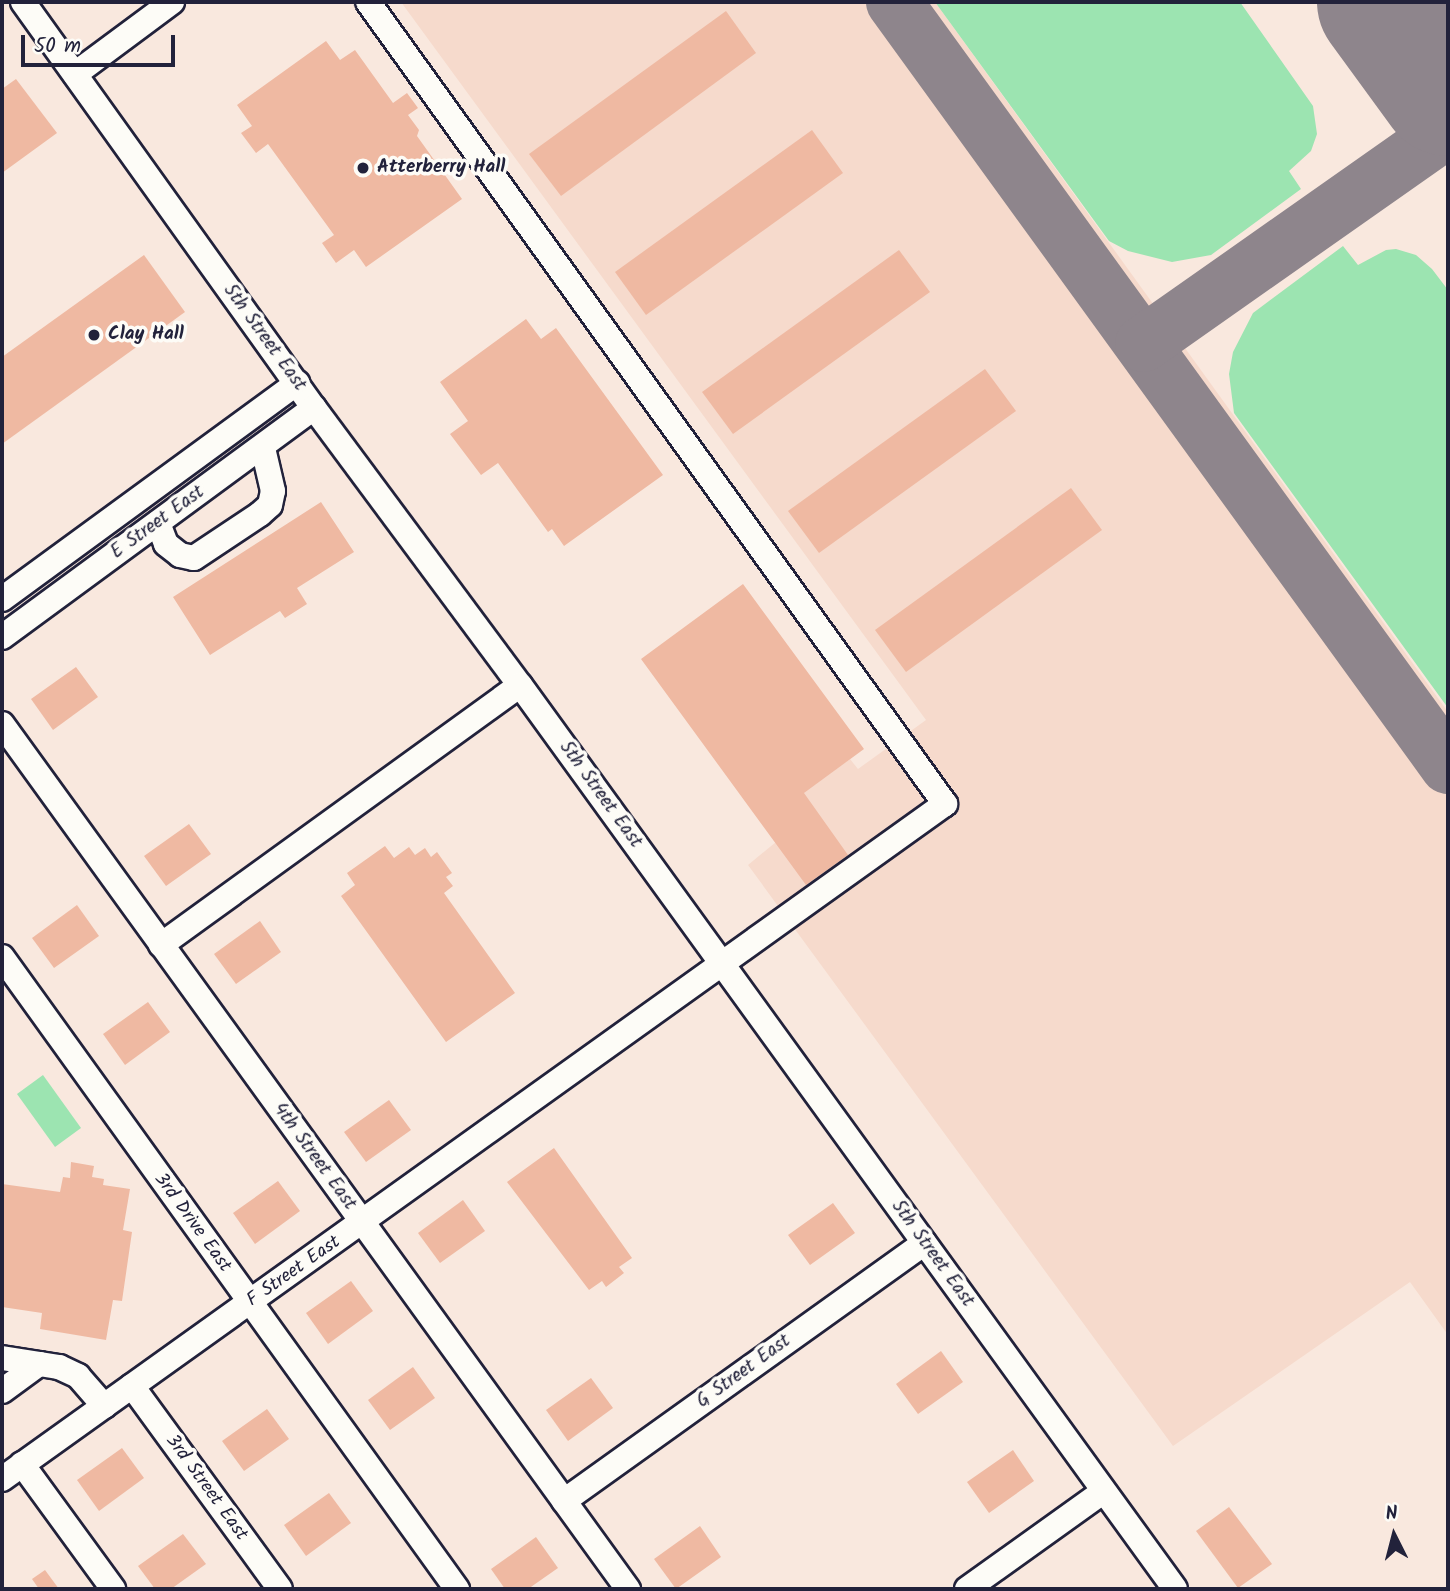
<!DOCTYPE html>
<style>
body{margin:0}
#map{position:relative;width:1450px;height:1591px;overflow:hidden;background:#f9e8de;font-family:Kalam,sans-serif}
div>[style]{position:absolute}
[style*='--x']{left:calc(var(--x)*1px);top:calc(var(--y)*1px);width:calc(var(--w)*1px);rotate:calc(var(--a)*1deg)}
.built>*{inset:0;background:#f6dacc}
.green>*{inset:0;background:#9ce4b1}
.taxiway>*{height:56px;margin:-28px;padding:0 28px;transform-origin:28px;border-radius:28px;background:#8e858c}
.runway>*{height:138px;margin:-69px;padding:0 69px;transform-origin:69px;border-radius:69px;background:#8e858c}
.building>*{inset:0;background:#efb9a2}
.roads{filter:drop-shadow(2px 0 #22223b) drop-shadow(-2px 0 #22223b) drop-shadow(0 2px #22223b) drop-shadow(0 -2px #22223b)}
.minor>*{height:24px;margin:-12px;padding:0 12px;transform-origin:12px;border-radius:12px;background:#fdfcf7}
.dots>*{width:19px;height:19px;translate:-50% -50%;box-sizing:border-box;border:4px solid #fdfcf7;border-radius:50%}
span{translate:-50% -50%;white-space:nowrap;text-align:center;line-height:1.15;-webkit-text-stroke:7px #fdfcf7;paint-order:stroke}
.poi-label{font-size:19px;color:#22223b;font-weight:700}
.left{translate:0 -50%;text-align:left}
.street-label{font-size:19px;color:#22223b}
.frame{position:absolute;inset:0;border:4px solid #22223b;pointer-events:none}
.north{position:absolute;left:1359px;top:1500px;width:70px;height:70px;-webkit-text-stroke:5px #fdfcf7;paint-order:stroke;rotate:354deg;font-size:19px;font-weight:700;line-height:28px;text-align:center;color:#22223b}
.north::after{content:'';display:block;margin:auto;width:24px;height:32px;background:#22223b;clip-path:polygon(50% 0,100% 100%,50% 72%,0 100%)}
.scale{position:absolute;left:21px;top:35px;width:154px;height:32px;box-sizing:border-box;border:4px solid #22223b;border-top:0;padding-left:9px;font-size:21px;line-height:24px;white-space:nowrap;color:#22223b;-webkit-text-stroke:5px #fdfcf7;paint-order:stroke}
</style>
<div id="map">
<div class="built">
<i style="clip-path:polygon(401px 2px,935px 2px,1448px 712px,1448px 1335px,1410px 1282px,1173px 1446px,748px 865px,776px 842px,762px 823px,850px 759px,858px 769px,926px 720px)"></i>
</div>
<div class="green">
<i style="clip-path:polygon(935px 2px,1240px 2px,1313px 106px,1317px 134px,1311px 151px,1289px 171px,1301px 189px,1211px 255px,1172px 262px,1128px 251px,1109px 241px)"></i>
<i style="clip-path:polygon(1343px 246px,1358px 265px,1386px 250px,1396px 249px,1416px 255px,1432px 269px,1448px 290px,1448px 708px,1234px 413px,1229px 374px,1233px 352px,1253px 313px)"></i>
<i style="clip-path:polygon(43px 1075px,81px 1128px,55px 1147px,17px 1094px)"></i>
</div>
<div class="taxiway">
<i style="--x:894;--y:2;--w:944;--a:54.05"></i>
<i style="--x:1143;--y:344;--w:373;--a:-35.1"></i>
</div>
<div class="runway">
<i style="--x:1386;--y:2;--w:105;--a:53.9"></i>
</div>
<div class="building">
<i style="clip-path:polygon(726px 11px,756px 53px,561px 196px,529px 154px)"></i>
<i style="clip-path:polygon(326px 41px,340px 60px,355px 50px,393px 103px,407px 93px,418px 108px,408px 115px,419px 130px,417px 136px,462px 199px,366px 267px,354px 250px,336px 263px,322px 243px,334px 235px,268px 144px,256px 153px,241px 133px,252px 126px,237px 105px)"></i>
<i style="clip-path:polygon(16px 79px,57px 133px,2px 173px,2px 89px)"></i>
<i style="clip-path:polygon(812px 130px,843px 173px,646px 315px,615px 272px)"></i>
<i style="clip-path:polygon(899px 250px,930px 292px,733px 434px,702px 392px)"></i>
<i style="clip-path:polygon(144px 255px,185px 312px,2px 444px,2px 357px)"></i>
<i style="clip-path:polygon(526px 319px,541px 339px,556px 328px,663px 475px,564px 546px,552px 529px,548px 532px,498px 463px,481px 475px,450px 434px,468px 421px,440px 382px)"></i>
<i style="clip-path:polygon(985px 369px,1016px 411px,819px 553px,788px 511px)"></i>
<i style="clip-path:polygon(1071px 488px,1102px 530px,906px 672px,875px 630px)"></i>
<i style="clip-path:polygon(321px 502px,354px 552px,297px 588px,307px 604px,285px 618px,280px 611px,210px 655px,173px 597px)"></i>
<i style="clip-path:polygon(743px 584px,864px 749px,804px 793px,848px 855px,806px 885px,641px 659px)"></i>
<i style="clip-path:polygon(76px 667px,98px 697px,53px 730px,31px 699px)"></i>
<i style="clip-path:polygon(189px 824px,211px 854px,166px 886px,144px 856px)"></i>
<i style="clip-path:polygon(385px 846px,394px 858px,409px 847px,415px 855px,425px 848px,431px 857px,437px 852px,452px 873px,446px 877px,453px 886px,444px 893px,515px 993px,446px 1042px,341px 896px,355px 885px,347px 873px)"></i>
<i style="clip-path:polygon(77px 905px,99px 936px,54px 968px,32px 938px)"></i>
<i style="clip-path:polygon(260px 921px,281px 952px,236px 984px,214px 954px)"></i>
<i style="clip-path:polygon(148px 1002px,170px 1032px,125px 1065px,103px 1034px)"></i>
<i style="clip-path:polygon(389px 1100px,411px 1130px,366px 1162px,344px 1132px)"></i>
<i style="clip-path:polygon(554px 1148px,632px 1258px,619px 1267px,624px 1273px,606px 1287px,602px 1281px,589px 1290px,507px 1182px)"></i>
<i style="clip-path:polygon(71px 1162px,94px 1166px,92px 1177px,104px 1179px,103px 1185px,130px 1189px,123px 1230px,132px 1232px,122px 1301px,113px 1300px,106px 1340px,40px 1329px,42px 1313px,2px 1307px,2px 1184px,60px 1192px,63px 1177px,70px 1178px)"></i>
<i style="clip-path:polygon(278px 1181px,300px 1211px,255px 1244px,233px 1213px)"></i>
<i style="clip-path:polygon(463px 1200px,485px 1231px,440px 1263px,418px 1233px)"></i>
<i style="clip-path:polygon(833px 1203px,855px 1233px,810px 1265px,788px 1235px)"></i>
<i style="clip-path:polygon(351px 1281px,373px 1311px,328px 1344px,306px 1313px)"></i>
<i style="clip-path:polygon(941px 1351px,963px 1382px,918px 1414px,896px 1384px)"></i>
<i style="clip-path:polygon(413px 1367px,435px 1398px,390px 1430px,368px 1400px)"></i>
<i style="clip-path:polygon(591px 1378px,613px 1408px,568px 1441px,546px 1410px)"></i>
<i style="clip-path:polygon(267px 1409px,289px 1439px,244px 1471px,222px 1441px)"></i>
<i style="clip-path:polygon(122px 1448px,144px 1478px,99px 1511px,77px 1480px)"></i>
<i style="clip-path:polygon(1013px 1450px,1034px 1481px,989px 1513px,967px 1482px)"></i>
<i style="clip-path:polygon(329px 1493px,351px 1523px,306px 1556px,284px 1525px)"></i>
<i style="clip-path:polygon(1229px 1507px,1272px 1564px,1238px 1588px,1196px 1531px)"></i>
<i style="clip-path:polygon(700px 1526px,721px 1557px,676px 1589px,654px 1559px)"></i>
<i style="clip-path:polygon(183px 1534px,206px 1564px,171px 1589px,155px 1589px,138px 1566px)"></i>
<i style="clip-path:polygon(536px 1537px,558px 1568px,528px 1589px,505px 1589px,491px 1569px)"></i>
<i style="clip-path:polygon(45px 1570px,59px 1589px,39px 1589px,32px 1579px)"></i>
</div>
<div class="roads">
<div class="minor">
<i style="--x:23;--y:2;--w:500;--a:54.4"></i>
<i style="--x:314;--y:408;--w:345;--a:53.4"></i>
<i style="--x:520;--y:685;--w:1116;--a:54.07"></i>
<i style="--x:75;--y:74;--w:121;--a:-36.6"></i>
<i style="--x:158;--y:523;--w:22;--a:69"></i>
<i style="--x:166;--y:544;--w:18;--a:38"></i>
<i style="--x:180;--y:555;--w:14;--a:12"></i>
<i style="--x:194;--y:558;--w:79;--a:-33.7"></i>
<i style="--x:260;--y:514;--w:13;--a:-42"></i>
<i style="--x:270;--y:505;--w:14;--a:-78"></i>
<i style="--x:273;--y:491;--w:44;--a:-103.1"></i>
<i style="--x:2;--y:599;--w:366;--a:-36.2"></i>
<i style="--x:2;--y:637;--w:387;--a:-36.3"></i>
<i style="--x:2;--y:724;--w:1068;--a:54.11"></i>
<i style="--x:161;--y:945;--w:443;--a:-35.9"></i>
<i style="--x:2;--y:957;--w:779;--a:54.25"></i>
<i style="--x:2;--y:1358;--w:58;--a:9"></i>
<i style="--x:59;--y:1367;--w:21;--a:25"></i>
<i style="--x:78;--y:1376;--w:40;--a:49"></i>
<i style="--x:132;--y:1386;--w:251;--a:53.9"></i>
<i style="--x:2;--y:1391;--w:46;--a:-36.1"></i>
<i style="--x:22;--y:1464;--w:155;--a:53.9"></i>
<i style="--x:2;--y:1479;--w:1160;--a:-35.6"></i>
<i style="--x:945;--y:804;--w:988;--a:-125.73"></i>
<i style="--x:564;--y:1501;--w:443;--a:-35.6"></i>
<i style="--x:967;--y:1589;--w:168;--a:-35.6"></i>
</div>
</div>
<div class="dots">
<i style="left:363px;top:168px;background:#22223b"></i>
<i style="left:94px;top:335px;background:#22223b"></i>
</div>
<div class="poi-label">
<span class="left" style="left:377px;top:168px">Atterberry Hall</span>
<span class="left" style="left:108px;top:335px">Clay Hall</span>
</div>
<div class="street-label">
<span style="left:264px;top:338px;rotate:54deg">5th Street East</span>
<span style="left:158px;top:523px;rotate:-36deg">E Street East</span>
<span style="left:600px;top:795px;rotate:54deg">5th Street East</span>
<span style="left:314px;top:1157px;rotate:54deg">4th Street East</span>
<span style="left:192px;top:1223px;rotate:54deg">3rd Drive East</span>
<span style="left:932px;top:1254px;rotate:54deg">5th Street East</span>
<span style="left:294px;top:1272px;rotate:-35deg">F Street East</span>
<span style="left:744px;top:1372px;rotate:-36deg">G Street East</span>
<span style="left:206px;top:1488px;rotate:54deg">3rd Street East</span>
</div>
<div class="frame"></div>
<div class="north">N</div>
<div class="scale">50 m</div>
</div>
